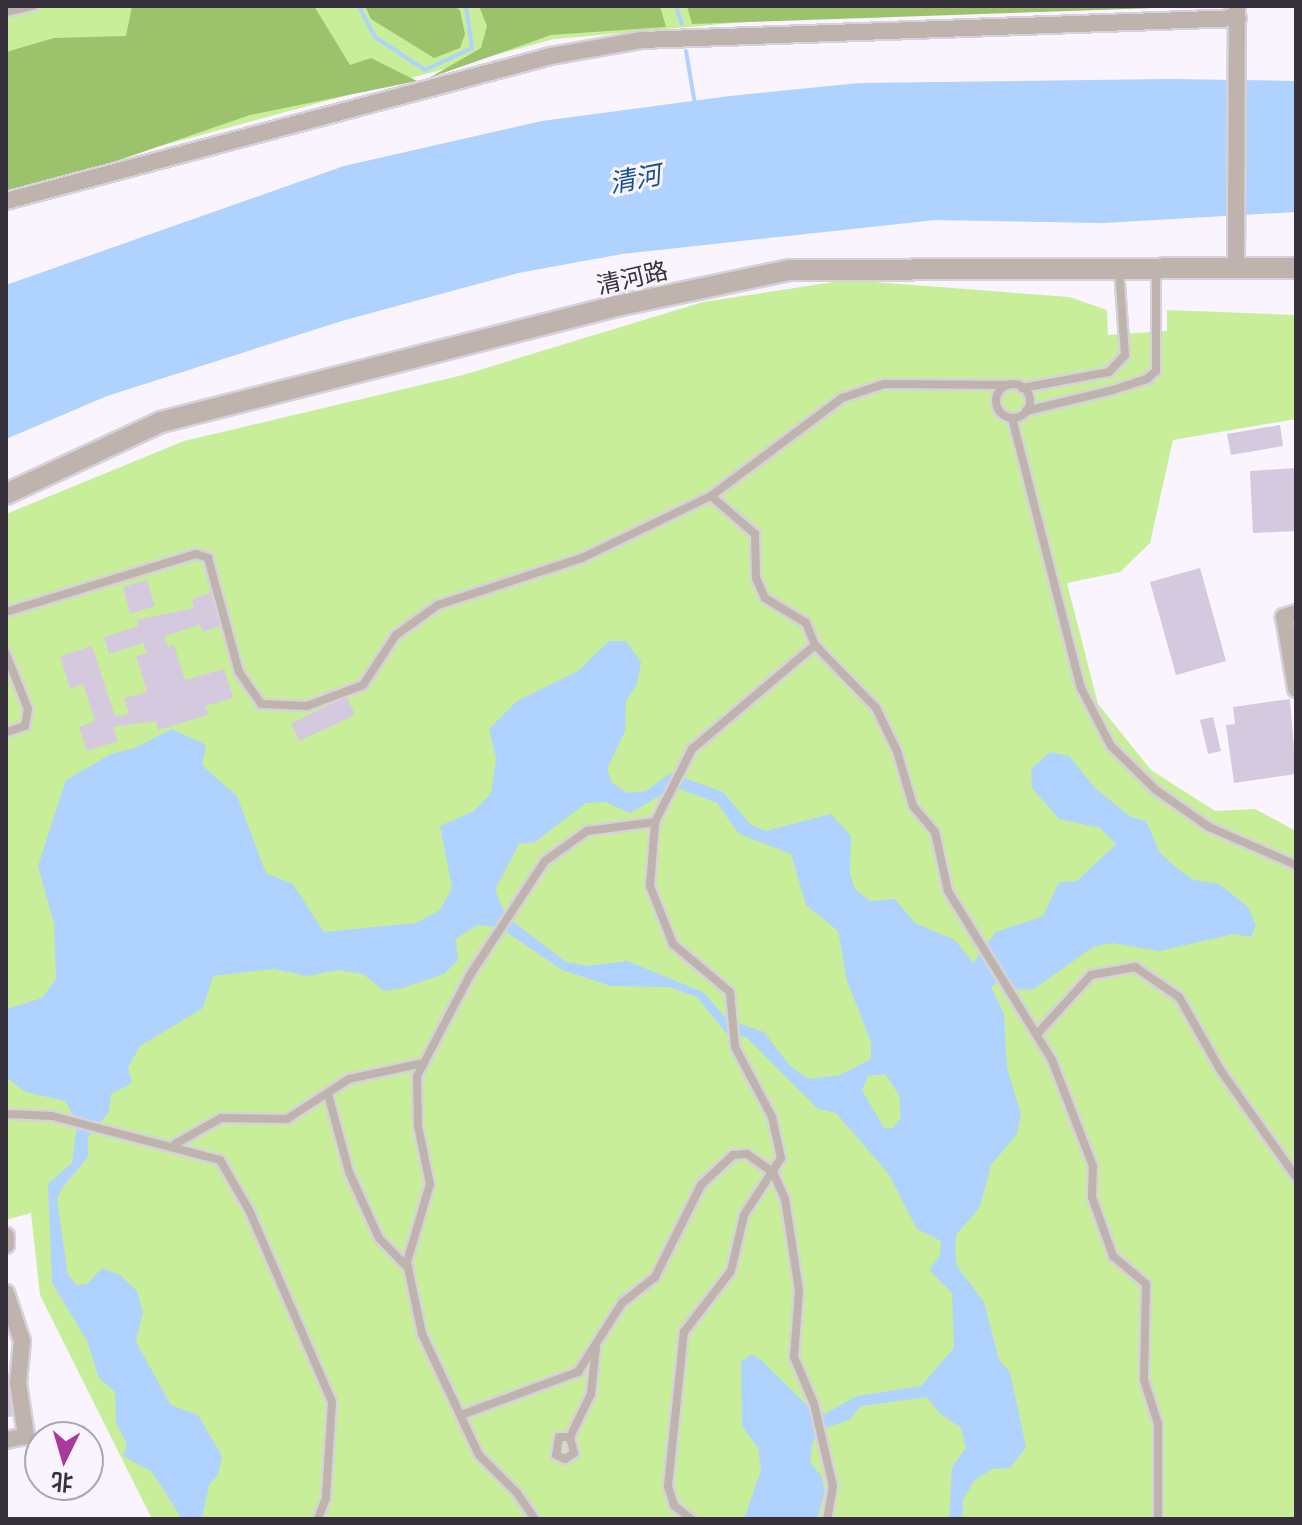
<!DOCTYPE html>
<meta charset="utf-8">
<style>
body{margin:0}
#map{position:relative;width:1302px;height:1525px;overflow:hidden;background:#f9f4fd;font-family:"Noto Sans","Noto Sans SC",sans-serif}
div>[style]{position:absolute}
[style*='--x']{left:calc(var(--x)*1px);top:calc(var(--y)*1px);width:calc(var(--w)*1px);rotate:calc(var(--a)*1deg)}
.green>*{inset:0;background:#c9ee9a}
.forest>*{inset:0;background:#9dc26c}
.water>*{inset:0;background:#afd2fe}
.stream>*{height:4px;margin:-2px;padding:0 2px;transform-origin:2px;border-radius:2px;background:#afd2fe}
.building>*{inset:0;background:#d5c9df}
.roads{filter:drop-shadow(2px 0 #d6d1da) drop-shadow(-2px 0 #d6d1da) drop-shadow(0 2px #d6d1da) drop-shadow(0 -2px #d6d1da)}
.service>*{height:8px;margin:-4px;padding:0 4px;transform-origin:4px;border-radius:4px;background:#beb4ad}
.service>.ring{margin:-4px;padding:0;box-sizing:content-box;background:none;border:8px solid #beb4ad;border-radius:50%}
.minor>*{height:16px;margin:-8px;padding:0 8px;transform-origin:8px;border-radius:8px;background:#beb4ad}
.tertiary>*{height:20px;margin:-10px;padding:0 10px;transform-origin:10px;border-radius:10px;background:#beb4ad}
span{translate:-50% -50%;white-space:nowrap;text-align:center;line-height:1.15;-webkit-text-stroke:6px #f9f4fd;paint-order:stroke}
.street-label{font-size:24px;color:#36313a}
.water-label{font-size:26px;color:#155190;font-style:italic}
.frame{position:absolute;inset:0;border:8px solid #36313a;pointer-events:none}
.north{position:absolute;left:24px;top:1421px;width:80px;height:80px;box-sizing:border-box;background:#f9f4fd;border:2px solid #aba6af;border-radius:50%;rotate:185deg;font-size:22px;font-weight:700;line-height:32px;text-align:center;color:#36313a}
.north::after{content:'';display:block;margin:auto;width:28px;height:36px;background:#a83b9a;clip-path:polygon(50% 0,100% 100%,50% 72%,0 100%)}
</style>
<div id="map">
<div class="green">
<i style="clip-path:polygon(6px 6px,1211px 6px,768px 20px,554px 39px,6px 188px)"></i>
<i style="clip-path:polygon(847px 280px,1069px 297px,1107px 310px,1108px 335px,1167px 331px,1167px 310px,1296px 315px,1296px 419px,1173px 440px,1150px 543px,1120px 572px,1067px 583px,1098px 704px,1151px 770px,1215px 811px,1255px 809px,1296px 831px,1296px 1519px,152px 1519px,40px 1295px,31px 1213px,6px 1220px,6px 514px,184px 441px,463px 375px,703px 302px)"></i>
</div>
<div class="forest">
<i style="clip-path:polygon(132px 6px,314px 6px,350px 65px,371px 58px,417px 81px,250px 115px,6px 199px,6px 52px,54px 38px,126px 36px)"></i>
<i style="clip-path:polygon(365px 6px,453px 6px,460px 10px,465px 34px,460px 48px,434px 58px,371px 19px)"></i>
<i style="clip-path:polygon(479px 6px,660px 6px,666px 27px,551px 35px,429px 78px,481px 48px,487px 26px)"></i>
<i style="clip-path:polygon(687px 6px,1211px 6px,692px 24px)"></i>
</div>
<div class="water">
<i style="clip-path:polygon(1169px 79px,1296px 81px,1296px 212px,1103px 223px,935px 220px,622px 254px,518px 273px,345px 320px,107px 396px,6px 439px,6px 285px,344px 166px,542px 121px,730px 96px,859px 83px)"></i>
<i style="clip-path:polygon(evenodd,609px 641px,626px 641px,641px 662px,637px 684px,626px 701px,625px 731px,607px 769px,612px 783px,628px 793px,646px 791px,670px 773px,723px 792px,750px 824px,765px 831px,831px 814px,851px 836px,850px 874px,855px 889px,870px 901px,895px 899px,915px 923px,955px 940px,973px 963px,996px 932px,1043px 916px,1059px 882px,1077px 881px,1116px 844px,1100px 828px,1059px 819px,1032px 788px,1031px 769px,1050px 752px,1069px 756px,1096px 789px,1131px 817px,1146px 821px,1160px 853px,1177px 868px,1194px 880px,1219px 884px,1247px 906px,1256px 925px,1251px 937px,1234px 934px,1159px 951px,1112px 943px,1093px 947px,1034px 989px,1018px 990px,1005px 977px,991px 987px,1004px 1014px,1007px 1068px,1021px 1114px,1017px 1134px,991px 1165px,980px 1207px,956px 1235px,955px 1252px,957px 1266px,984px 1302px,999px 1360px,1010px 1372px,1026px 1447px,1010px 1468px,992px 1469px,975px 1480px,963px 1499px,962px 1519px,949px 1519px,952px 1467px,966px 1448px,961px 1428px,939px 1413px,927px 1397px,861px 1406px,849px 1420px,818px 1430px,812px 1445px,810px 1462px,822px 1477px,825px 1492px,817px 1519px,744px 1519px,761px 1470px,758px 1448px,742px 1426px,741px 1362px,752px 1354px,761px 1360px,819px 1417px,857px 1396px,921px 1386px,954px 1348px,952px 1293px,929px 1270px,940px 1256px,941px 1241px,917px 1229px,888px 1173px,836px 1113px,818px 1109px,746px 1037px,726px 1033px,697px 997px,669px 987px,611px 986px,562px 970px,499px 927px,477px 925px,456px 939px,458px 960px,444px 974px,403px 988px,384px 991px,363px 974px,338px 970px,307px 976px,274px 969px,213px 976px,203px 1008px,140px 1046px,128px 1068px,132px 1083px,111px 1094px,109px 1112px,88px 1137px,88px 1157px,62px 1188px,57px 1200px,68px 1275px,77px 1285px,87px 1284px,102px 1268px,120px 1275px,137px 1291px,143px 1312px,136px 1342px,171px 1405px,198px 1415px,222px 1456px,218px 1475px,209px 1485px,202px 1519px,182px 1519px,152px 1472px,123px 1456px,127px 1444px,116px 1423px,115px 1392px,99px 1378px,87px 1341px,52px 1283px,48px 1184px,72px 1163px,77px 1125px,66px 1101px,25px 1092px,6px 1077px,6px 1009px,42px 998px,56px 979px,54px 924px,38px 866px,66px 780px,111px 754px,135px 748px,172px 729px,206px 745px,202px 765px,237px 796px,266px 873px,293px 884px,324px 932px,416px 923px,440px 910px,452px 888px,440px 826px,474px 811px,491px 793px,496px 758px,489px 729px,517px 701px,578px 671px,609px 641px,675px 787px,717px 803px,739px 834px,791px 854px,806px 905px,838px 931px,847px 981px,871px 1042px,871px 1059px,840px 1075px,809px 1079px,790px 1066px,764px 1032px,728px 1020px,703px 992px,627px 961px,589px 966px,566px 962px,506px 916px,495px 890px,519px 844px,535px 842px,586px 803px,605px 802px,630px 813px,675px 787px,609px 641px,885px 1074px,899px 1095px,901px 1117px,893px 1128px,884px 1128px,862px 1090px,868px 1076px,885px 1074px)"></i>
</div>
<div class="stream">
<i style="--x:359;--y:6;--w:35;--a:63"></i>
<i style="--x:375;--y:37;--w:60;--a:33.4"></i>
<i style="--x:425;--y:70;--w:52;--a:-25.1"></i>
<i style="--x:472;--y:48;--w:42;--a:-98.1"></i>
<i style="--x:676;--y:6;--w:19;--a:72"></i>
<i style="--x:686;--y:51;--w:54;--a:80.4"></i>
</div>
<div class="building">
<i style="clip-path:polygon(1280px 425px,1283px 446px,1231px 455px,1227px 434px)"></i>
<i style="clip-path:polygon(1296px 468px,1296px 531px,1253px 533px,1250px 471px)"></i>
<i style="clip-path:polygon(1200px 568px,1226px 661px,1176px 675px,1150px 582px)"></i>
<i style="clip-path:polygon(147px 580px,155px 606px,130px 614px,123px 587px)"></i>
<i style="clip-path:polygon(213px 592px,224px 625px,203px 632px,200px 625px,164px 636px,168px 647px,174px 645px,185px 680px,224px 669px,233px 698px,205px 706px,208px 715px,158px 730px,156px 721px,113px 727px,118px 741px,87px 751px,79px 727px,95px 721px,83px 684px,70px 689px,60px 656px,92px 646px,115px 717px,129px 714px,124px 698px,147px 692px,136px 656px,147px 653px,143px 643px,109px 654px,104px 637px,138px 626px,137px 620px,194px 608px,192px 599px)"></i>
<i style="clip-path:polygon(347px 697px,355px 715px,299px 741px,291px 723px)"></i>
<i style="clip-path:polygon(1290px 699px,1296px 774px,1234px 783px,1226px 725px,1235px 724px,1233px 707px)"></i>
<i style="clip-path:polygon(1213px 717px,1221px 751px,1208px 754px,1200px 720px)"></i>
<i style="clip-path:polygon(13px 1374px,18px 1416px,6px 1417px,6px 1375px)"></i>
</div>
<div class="roads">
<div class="service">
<i style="--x:6;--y:12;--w:28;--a:-13"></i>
<i class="ring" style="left:996px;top:384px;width:26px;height:26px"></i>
<i style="--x:1022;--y:388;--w:88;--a:-10.4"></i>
<i style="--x:1109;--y:372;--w:23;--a:-47"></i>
<i style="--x:1125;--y:355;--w:86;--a:-94"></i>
<i style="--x:1026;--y:411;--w:89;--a:-13.6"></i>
<i style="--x:1113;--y:390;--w:36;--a:-18"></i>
<i style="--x:1147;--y:379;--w:12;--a:-42"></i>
<i style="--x:1156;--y:371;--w:102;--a:-90"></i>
<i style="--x:1012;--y:418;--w:279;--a:75.7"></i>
<i style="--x:1081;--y:688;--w:65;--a:62.7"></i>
<i style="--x:1111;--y:746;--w:63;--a:44.4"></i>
<i style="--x:1156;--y:790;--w:65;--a:34.9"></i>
<i style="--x:1209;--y:827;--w:95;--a:23.6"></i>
<i style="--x:711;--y:496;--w:58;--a:40.8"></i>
<i style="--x:755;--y:534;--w:44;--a:88.7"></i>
<i style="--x:756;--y:578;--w:22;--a:66"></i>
<i style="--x:765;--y:598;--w:48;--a:31.4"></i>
<i style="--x:806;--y:623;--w:24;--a:68"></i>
<i style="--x:815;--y:645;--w:88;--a:45.9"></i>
<i style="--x:876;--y:708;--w:48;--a:64"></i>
<i style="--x:897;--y:751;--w:57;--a:73.8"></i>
<i style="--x:913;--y:806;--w:34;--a:50"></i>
<i style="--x:935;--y:832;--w:60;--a:77.6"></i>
<i style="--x:948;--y:891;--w:198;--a:58.4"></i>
<i style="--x:1052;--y:1060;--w:114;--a:68.9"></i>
<i style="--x:1093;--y:1166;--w:31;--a:92"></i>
<i style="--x:1092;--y:1197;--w:63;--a:70.4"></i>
<i style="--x:1113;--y:1256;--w:43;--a:40.3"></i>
<i style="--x:1146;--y:1284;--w:96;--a:91.2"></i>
<i style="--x:1144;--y:1380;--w:46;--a:72.3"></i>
<i style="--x:1158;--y:1424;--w:95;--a:90"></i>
<i style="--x:6;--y:612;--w:199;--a:-17"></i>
<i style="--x:196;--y:554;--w:13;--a:18"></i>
<i style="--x:208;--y:558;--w:118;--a:74.8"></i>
<i style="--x:239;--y:672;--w:39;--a:55"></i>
<i style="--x:261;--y:704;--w:46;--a:2.5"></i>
<i style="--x:307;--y:706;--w:60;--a:-20.6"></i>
<i style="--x:363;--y:685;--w:60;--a:-56.6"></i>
<i style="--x:396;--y:635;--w:52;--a:-35.5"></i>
<i style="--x:438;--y:605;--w:151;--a:-18.1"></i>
<i style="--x:582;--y:558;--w:143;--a:-25.7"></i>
<i style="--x:711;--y:496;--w:164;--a:-36.8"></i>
<i style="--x:842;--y:398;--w:44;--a:-18.4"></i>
<i style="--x:884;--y:384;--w:124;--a:0.5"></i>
<i style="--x:6;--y:654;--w:59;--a:68.2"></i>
<i style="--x:28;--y:709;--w:17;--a:100"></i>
<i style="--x:25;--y:726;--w:20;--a:162"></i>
<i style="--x:1038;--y:1033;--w:79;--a:-47.6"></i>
<i style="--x:1091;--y:975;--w:45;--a:-10.3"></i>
<i style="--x:1135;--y:967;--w:53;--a:34.3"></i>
<i style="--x:1179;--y:997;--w:85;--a:60.4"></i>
<i style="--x:1221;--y:1071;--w:130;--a:54.7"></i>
<i style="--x:328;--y:1094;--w:81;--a:74.9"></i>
<i style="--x:349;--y:1172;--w:72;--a:65.6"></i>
<i style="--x:379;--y:1238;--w:42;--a:46"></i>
<i style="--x:6;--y:1114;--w:46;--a:2.5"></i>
<i style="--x:52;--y:1116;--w:174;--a:14.7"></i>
<i style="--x:220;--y:1160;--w:58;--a:59.9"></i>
<i style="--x:249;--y:1210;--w:209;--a:66.6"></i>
<i style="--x:332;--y:1402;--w:96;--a:93.6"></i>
<i style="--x:326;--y:1498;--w:22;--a:111"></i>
<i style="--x:175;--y:1144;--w:53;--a:-29.5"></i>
<i style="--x:221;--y:1118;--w:66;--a:0.9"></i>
<i style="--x:287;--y:1119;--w:74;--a:-32.8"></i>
<i style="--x:349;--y:1079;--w:76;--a:-12.2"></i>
<i style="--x:461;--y:1415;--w:125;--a:-20.2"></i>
<i style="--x:578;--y:1372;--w:82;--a:-57.5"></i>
<i style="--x:622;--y:1303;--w:42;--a:-38.2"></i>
<i style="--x:655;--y:1277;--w:103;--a:-63.4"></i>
<i style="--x:701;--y:1185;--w:44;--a:-43.2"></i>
<i style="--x:733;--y:1155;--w:14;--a:-4"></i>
<i style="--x:747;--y:1154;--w:32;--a:35"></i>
<i style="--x:773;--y:1172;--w:30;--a:66"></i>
<i style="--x:785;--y:1199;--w:93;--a:81.3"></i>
<i style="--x:799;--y:1291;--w:66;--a:94.3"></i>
<i style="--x:794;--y:1357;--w:51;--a:66.9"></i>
<i style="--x:814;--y:1404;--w:84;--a:77"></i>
<i style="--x:833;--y:1486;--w:34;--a:100"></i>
<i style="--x:570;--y:1437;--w:11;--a:180"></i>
<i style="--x:559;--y:1437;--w:18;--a:99"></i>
<i style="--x:556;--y:1455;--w:10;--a:24"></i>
<i style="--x:565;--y:1459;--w:11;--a:-34"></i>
<i style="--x:574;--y:1453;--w:16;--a:-104"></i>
<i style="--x:570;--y:1437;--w:48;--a:-64"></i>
<i style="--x:591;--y:1394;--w:47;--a:-83.9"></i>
<i style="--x:535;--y:1519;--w:32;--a:-125"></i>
<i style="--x:517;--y:1493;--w:54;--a:-135"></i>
<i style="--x:479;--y:1455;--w:134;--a:-115.2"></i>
<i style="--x:422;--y:1334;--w:74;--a:-101.8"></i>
<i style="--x:407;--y:1262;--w:81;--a:-73.6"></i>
<i style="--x:430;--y:1184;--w:59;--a:-101.7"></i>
<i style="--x:418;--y:1126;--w:50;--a:-91.1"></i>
<i style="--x:417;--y:1076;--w:114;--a:-62.3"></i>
<i style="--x:470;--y:975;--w:136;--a:-56.7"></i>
<i style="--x:545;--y:861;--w:52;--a:-35.5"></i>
<i style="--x:587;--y:831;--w:69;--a:-7.5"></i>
<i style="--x:691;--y:1519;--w:22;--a:-141"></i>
<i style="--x:674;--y:1505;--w:20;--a:-108"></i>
<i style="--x:668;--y:1486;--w:155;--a:-84.1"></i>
<i style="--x:684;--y:1332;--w:77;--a:-52.4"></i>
<i style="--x:731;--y:1271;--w:57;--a:-76.9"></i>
<i style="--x:744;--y:1215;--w:68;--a:-57"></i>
<i style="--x:781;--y:1158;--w:42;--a:-102.4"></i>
<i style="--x:772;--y:1117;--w:79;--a:-117.9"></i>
<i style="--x:735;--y:1047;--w:55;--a:-95.2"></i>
<i style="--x:730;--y:992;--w:75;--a:-139.9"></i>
<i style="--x:673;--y:944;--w:62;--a:-111.6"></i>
<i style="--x:650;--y:886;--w:64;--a:-85.5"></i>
<i style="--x:655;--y:822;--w:82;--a:-63.1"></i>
<i style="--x:692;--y:749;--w:161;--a:-40.2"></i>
</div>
<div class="minor">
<i style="--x:6;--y:201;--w:564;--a:-14.9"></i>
<i style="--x:551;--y:56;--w:92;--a:-10"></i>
<i style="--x:642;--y:40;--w:596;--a:-2.11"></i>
<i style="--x:1236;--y:268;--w:262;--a:-89.8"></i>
<i style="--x:1296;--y:613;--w:13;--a:162"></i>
<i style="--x:1284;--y:617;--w:73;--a:80.5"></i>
<i style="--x:6;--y:1236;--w:9;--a:90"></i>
<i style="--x:6;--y:1293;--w:51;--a:71.6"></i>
<i style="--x:22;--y:1341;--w:42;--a:95.4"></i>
<i style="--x:18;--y:1383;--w:54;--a:81.4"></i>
<i style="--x:26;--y:1436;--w:20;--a:169"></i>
</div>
<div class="tertiary">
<i style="--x:6;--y:494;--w:171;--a:-24.9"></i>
<i style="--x:161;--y:422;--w:471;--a:-14.3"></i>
<i style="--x:617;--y:306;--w:176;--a:-11.8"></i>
<i style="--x:789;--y:270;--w:507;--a:-0.23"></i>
</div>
</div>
<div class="street-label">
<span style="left:632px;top:277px;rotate:-13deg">清河路</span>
</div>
<div class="water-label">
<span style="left:635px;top:179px;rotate:-11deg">清河</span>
</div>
<div class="frame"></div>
<div class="north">北</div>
</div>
